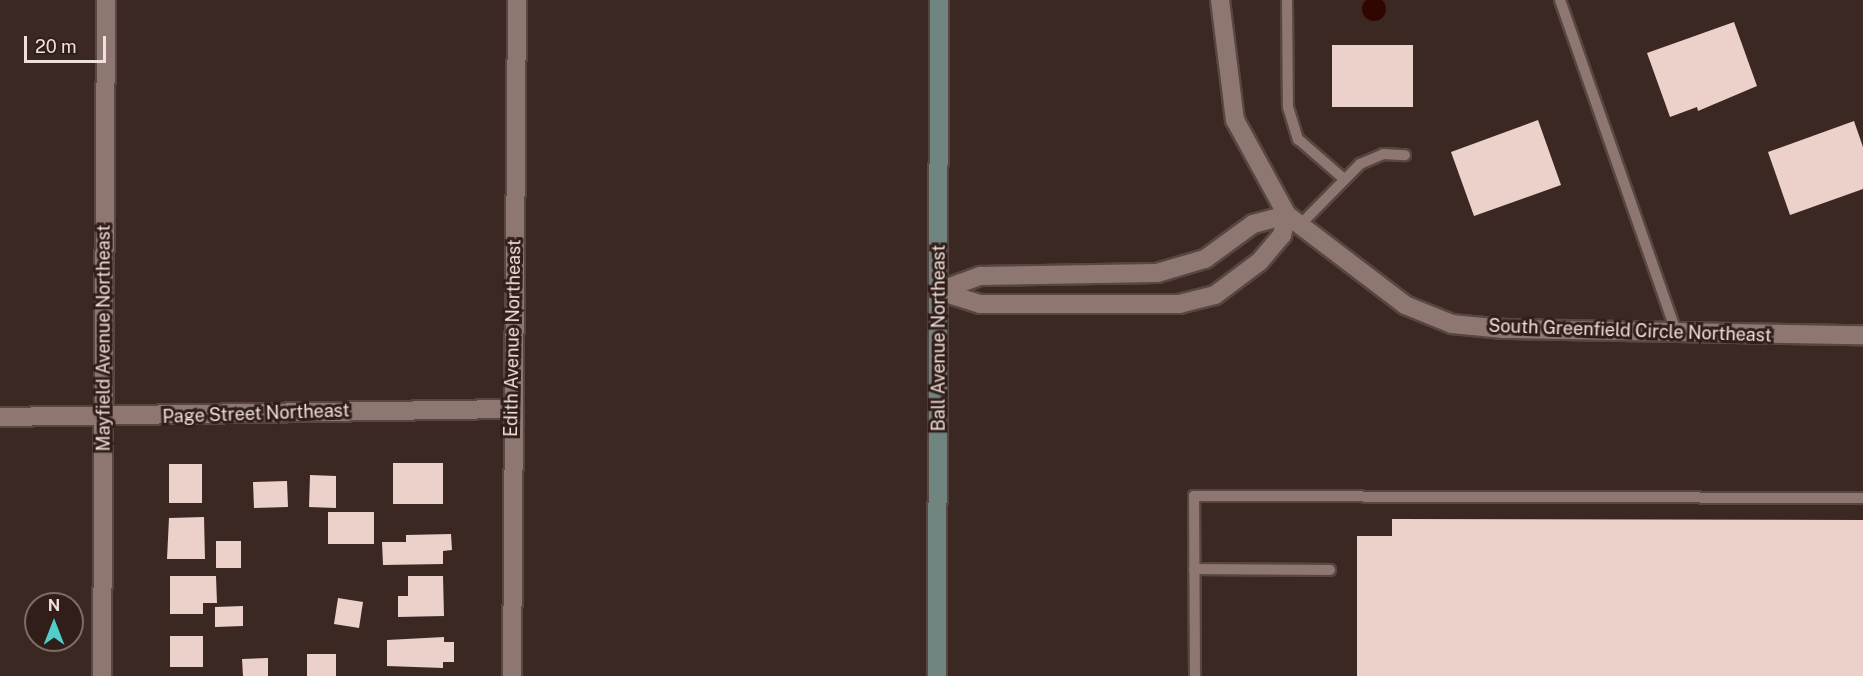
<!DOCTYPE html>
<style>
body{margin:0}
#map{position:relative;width:1863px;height:676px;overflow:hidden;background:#3c2823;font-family:"Public Sans",sans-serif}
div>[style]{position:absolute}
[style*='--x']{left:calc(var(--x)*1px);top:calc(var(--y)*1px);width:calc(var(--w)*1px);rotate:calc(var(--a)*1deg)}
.water>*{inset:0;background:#320600}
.round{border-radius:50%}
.building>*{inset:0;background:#ecd1ca}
.roads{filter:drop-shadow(2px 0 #574642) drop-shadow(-2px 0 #574642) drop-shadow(0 2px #574642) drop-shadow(0 -2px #574642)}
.lane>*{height:10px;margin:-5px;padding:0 5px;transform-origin:5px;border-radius:5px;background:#8f7771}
.street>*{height:18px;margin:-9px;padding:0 9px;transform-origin:9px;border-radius:9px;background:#8f7771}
.secondary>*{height:18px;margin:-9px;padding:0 9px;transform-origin:9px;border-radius:9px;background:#718580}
span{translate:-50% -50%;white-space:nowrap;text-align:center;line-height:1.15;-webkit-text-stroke:6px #311e19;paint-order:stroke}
.street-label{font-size:18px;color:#eee0dd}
.north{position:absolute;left:24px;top:592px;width:60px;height:60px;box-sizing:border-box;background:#311e19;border:2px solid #7d6c67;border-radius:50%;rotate:0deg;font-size:16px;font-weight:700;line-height:24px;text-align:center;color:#eee0dd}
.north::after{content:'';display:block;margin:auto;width:21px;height:27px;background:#53cdca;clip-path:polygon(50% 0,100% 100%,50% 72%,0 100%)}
.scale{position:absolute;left:24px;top:36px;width:82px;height:27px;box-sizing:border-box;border:3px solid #eee0dd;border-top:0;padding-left:8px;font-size:18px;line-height:21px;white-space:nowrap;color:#eee0dd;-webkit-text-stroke:4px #311e19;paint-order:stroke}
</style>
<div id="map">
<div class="water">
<i class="round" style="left:1362px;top:-3px;width:24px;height:24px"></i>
</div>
<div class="building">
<i style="clip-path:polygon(1734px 22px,1757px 86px,1698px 111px,1697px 107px,1670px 117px,1647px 53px)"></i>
<i style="clip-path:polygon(1332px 45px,1413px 45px,1413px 107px,1332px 107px)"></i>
<i style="clip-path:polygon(1538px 120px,1561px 185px,1474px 216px,1451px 152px)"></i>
<i style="clip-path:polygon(1854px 121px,1863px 147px,1863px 189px,1790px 215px,1768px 152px)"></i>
<i style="clip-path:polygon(393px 463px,443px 463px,443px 504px,393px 504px)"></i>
<i style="clip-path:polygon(169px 464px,202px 464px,202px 503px,169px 503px)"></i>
<i style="clip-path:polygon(310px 475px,336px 476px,336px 508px,309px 507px)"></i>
<i style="clip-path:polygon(287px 481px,288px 507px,254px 508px,253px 482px)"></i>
<i style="clip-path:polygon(328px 512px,374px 512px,374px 544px,328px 544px)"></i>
<i style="clip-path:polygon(204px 517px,205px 559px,167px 559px,169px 518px)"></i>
<i style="clip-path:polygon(1392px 519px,1863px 520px,1863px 676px,1357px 676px,1357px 536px,1392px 536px)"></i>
<i style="clip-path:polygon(451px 534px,452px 550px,443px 551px,443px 564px,383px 565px,382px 542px,406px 542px,406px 535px)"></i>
<i style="clip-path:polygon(216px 541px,241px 541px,241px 568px,216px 568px)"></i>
<i style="clip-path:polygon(170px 576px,216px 576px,217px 603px,203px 603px,203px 614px,170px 614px)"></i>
<i style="clip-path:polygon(408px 576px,443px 576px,444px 616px,398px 617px,398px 596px,408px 596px)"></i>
<i style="clip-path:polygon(338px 598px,363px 602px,359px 628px,334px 624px)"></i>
<i style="clip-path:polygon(243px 606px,243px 626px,215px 627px,215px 607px)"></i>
<i style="clip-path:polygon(170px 636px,203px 636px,203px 667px,170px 667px)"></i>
<i style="clip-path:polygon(444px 637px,444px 642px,454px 642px,454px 662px,443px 662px,443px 668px,387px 666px,387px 640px)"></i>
<i style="clip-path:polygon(307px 654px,336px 654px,336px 676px,307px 676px)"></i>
<i style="clip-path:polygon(268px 658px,268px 676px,243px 676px,242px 659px)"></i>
</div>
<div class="roads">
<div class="lane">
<i style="--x:1287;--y:0;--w:107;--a:89.5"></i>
<i style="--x:1288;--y:107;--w:34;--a:73"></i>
<i style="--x:1298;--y:139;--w:61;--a:41"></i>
<i style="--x:1560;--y:0;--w:354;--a:70.7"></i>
<i style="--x:1300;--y:225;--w:86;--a:-45.5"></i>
<i style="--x:1360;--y:164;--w:25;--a:-23"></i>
<i style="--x:1383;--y:154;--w:22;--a:3"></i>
<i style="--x:1194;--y:569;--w:136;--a:0.4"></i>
<i style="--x:1195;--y:676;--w:180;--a:-90.3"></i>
<i style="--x:1194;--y:496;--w:669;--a:0.17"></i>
</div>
<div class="street">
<i style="--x:1220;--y:0;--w:121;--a:82.9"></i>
<i style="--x:1235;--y:120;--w:108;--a:61.3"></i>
<i style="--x:1287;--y:215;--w:148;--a:37.3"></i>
<i style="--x:1405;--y:305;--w:51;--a:22"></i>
<i style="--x:1452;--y:324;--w:52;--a:5.5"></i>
<i style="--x:1504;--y:329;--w:359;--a:1"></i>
<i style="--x:1287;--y:215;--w:21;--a:104"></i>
<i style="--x:1282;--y:235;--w:35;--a:130"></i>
<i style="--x:1259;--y:262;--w:55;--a:143.1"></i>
<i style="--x:1215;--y:295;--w:36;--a:166"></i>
<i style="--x:1180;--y:304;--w:200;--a:180"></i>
<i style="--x:980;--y:304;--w:43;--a:-162.4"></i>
<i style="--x:939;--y:291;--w:44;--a:-20.1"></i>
<i style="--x:980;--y:276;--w:177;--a:-1"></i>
<i style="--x:1157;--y:273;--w:50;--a:-16.3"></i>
<i style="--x:1205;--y:259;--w:59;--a:-36.1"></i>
<i style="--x:1253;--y:224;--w:35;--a:-15"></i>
<i style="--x:0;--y:417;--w:512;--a:-0.9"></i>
<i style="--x:102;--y:676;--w:676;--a:-89.66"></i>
<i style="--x:512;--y:676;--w:676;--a:-89.58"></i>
</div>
<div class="secondary">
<i style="--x:937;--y:676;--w:676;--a:-89.83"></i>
</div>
</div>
<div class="street-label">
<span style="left:1630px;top:331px;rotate:2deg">South Greenfield Circle Northeast</span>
<span style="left:104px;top:338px;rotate:-90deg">Mayfield Avenue Northeast</span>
<span style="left:513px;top:338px;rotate:-89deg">Edith Avenue Northeast</span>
<span style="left:939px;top:338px;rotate:-90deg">Ball Avenue Northeast</span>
<span style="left:256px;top:414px;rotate:-2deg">Page Street Northeast</span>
</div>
<div class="north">N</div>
<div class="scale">20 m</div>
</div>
